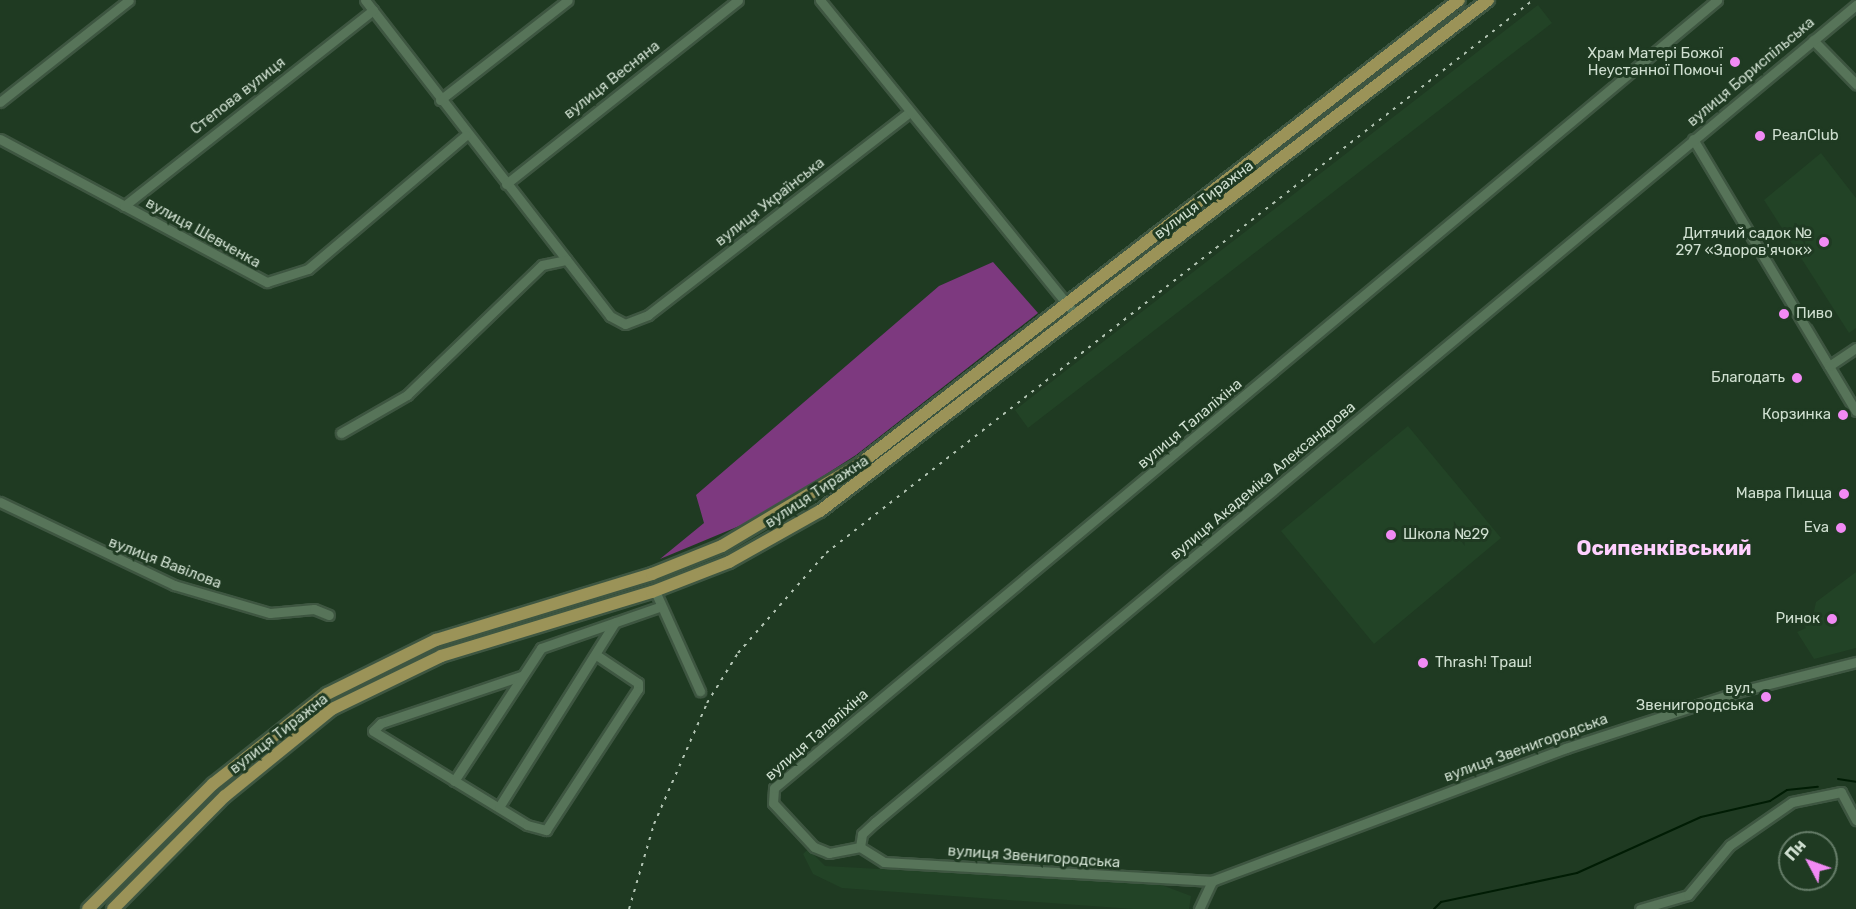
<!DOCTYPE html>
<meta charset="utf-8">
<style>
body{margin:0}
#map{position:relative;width:1856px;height:909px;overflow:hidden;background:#1f3a22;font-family:Rubik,sans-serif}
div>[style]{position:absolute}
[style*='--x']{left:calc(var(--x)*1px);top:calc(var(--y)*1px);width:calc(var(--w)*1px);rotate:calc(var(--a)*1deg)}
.built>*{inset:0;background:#224326}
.green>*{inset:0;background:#7d397f}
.stream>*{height:2px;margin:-1px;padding:0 1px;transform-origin:1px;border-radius:1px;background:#001c04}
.roads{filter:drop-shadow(2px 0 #3e5641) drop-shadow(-2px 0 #3e5641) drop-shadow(0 2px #3e5641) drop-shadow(0 -2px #3e5641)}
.minor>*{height:9px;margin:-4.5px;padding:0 4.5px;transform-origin:4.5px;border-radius:4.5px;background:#577459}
.major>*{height:12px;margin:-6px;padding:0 6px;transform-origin:6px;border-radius:6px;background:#9b9358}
.rail>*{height:2px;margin-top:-1px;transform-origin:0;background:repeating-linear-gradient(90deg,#b1c3b2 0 3px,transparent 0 9px)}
.dots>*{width:16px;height:16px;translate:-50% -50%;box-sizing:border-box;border:3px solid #1f3a22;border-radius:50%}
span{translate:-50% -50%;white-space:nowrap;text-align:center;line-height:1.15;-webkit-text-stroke:6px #1f3a22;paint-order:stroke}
.poi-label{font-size:15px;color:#cfdfd0}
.right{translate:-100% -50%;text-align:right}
.left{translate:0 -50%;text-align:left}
.street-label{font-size:15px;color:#cfdfd0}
.district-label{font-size:21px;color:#ffd0ff;font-weight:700}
.north{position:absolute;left:1778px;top:831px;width:60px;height:60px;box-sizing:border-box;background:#1f3a22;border:2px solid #657c68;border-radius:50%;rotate:311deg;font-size:16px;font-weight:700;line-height:24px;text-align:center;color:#cfdfd0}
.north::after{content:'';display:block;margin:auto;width:21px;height:27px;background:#f18af4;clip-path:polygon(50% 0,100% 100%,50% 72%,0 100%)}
</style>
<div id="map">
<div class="built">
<i style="clip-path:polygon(1538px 5px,1552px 23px,1028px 428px,1015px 410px)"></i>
<i style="clip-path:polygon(1821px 153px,1856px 198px,1856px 328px,1849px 333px,1764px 200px)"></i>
<i style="clip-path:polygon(1408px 426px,1501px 538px,1374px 644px,1281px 531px)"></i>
<i style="clip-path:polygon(1856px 572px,1856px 648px,1814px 659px,1797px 632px,1806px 628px,1803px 623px,1813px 615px,1816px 602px)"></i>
<i style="clip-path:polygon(808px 849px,825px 866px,1159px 884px,1191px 896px,1189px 909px,1133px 909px,842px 888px,813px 874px,803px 854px)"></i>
</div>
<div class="green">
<i style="clip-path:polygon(993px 262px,1038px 313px,856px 455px,756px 519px,660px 559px,704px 523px,696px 495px,939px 286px)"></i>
</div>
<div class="stream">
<i style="--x:1838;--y:779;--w:18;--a:9"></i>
<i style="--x:1434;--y:909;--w:10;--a:-45"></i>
<i style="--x:1441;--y:902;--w:139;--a:-12"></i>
<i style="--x:1577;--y:873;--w:136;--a:-24.3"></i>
<i style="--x:1701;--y:817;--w:71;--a:-13.1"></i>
<i style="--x:1770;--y:801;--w:20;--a:-33"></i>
<i style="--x:1787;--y:790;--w:31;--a:-6"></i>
</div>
<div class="roads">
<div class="minor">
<i style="--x:365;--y:0;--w:400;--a:52.2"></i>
<i style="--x:610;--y:316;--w:17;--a:28"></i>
<i style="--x:625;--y:324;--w:25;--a:-21"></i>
<i style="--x:648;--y:315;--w:331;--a:-37.8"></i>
<i style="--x:820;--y:0;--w:407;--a:50.9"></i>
<i style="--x:1813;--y:40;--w:62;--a:45.7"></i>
<i style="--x:440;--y:100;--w:162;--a:-38"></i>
<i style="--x:0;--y:102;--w:164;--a:-38.3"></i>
<i style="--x:0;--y:139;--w:303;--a:28.2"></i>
<i style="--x:267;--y:282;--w:43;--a:-17.6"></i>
<i style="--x:308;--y:269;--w:207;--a:-40.3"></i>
<i style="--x:1693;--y:139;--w:317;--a:59.1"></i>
<i style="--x:506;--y:184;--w:296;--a:-38.4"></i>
<i style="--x:124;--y:206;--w:317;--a:-38.2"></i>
<i style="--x:1829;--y:366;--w:32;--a:-34"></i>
<i style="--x:341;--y:433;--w:76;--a:-29.9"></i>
<i style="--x:407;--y:395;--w:187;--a:-43.9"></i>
<i style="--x:542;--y:265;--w:25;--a:-12"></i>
<i style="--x:0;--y:502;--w:193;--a:25.5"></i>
<i style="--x:174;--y:585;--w:100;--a:16.3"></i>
<i style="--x:270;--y:613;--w:44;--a:-5.2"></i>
<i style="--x:314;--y:609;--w:16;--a:22"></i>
<i style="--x:655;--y:591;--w:110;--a:65.8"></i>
<i style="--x:521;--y:676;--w:148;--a:161.4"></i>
<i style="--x:381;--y:723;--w:11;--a:135"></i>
<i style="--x:373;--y:731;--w:180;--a:31.4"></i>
<i style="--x:527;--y:825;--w:20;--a:15"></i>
<i style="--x:546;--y:830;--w:168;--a:-56.9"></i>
<i style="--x:638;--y:689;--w:6;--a:-90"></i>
<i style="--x:638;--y:683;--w:48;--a:-146"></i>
<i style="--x:454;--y:781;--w:159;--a:-56.8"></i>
<i style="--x:541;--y:648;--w:125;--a:-19.2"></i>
<i style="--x:499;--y:807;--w:218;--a:-57.9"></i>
<i style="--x:860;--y:847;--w:32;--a:169"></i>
<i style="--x:829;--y:853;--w:16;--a:-158"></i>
<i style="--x:814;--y:847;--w:60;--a:-133"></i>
<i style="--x:773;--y:803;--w:15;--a:-86"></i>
<i style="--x:774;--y:788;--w:1229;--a:-39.88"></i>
<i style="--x:860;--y:847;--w:13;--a:-81"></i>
<i style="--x:862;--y:834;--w:18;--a:-43"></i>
<i style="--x:875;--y:822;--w:1277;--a:-39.79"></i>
<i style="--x:860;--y:847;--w:28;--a:32"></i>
<i style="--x:884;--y:862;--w:329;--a:3.3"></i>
<i style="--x:1212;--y:881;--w:378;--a:-20.6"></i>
<i style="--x:1566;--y:748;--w:180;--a:-18.1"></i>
<i style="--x:1737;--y:692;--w:123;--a:-14.1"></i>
<i style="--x:1199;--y:909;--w:31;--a:-65"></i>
<i style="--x:1640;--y:909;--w:50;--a:-16.3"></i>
<i style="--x:1688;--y:895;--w:65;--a:-50"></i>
<i style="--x:1730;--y:845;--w:75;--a:-34.7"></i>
<i style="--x:1792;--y:802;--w:50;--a:-11.5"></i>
<i style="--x:1841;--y:792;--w:32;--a:62"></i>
</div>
<div class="major">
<i style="--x:88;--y:909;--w:177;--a:-45"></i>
<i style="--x:213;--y:784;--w:145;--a:-38.3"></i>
<i style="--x:327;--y:694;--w:122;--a:-26.4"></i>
<i style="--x:436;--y:640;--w:226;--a:-17"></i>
<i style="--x:652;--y:574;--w:75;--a:-21.8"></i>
<i style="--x:722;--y:546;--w:162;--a:-30.8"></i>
<i style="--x:861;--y:463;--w:756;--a:-37.75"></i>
<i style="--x:113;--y:909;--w:159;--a:-45.3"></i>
<i style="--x:225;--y:796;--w:138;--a:-39.1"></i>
<i style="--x:332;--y:709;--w:121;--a:-25.9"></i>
<i style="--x:441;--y:656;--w:220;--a:-16.9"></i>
<i style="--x:652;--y:592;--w:83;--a:-21.3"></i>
<i style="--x:729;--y:562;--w:104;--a:-29.3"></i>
<i style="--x:820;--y:511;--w:841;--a:-37.41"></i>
</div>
</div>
<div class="rail">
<i style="--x:629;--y:909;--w:89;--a:-73.6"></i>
<i style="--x:654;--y:824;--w:132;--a:-66.3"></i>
<i style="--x:707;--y:703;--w:59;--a:-58.2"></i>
<i style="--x:738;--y:653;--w:133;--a:-48.7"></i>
<i style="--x:826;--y:553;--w:898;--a:-38.03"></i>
</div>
<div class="dots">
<i style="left:1735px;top:62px;background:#f18af4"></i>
<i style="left:1760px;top:136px;background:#f18af4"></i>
<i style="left:1824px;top:242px;background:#f18af4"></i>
<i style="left:1784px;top:314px;background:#f18af4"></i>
<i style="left:1797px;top:378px;background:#f18af4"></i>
<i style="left:1843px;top:415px;background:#f18af4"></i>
<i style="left:1844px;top:494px;background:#f18af4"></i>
<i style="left:1841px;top:528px;background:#f18af4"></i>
<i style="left:1391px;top:535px;background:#f18af4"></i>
<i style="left:1832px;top:619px;background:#f18af4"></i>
<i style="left:1423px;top:663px;background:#f18af4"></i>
<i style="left:1766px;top:697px;background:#f18af4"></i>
</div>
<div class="poi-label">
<span class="right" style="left:1723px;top:62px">Храм Матері Божої<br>Неустанної Помочі</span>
<span class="left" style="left:1772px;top:136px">РеалClub</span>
<span class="right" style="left:1812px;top:242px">Дитячий садок №<br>297 «Здоров'ячок»</span>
<span class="left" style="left:1796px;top:314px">Пиво</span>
<span class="right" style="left:1785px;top:378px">Благодать</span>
<span class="right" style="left:1831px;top:415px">Корзинка</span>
<span class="right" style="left:1832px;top:494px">Мавра Пицца</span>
<span class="right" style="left:1829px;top:528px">Eva</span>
<span class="left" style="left:1403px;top:535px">Школа №29</span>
<span class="right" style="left:1820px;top:619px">Ринок</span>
<span class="left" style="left:1435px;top:663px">Thrash! Траш!</span>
<span class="right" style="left:1754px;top:697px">вул.<br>Звенигородська</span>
</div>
<div class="street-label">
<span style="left:1751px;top:72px;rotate:-40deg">вулиця Бориспільська</span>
<span style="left:612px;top:80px;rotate:-38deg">вулиця Весняна</span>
<span style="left:238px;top:96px;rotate:-38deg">Степова вулиця</span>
<span style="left:1204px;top:200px;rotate:-37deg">вулиця Тиражна</span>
<span style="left:770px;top:202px;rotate:-38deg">вулиця Українська</span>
<span style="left:203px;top:233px;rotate:29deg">вулиця Шевченка</span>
<span style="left:1190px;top:424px;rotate:-40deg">вулиця Талаліхіна</span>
<span style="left:1263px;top:481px;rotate:-40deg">вулиця Академіка Александрова</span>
<span style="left:817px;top:492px;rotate:-33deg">вулиця Тиражна</span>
<span style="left:165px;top:563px;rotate:21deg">вулиця Вавілова</span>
<span style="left:279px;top:734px;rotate:-38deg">вулиця Тиражна</span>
<span style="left:817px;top:735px;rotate:-41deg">вулиця Талаліхіна</span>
<span style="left:1526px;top:748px;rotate:-20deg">вулиця Звенигородська</span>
<span style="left:1034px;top:857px;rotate:4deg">вулиця Звенигородська</span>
</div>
<div class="district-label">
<span style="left:1664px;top:548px">Осипенківський</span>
</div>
<div class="north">Пн</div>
</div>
